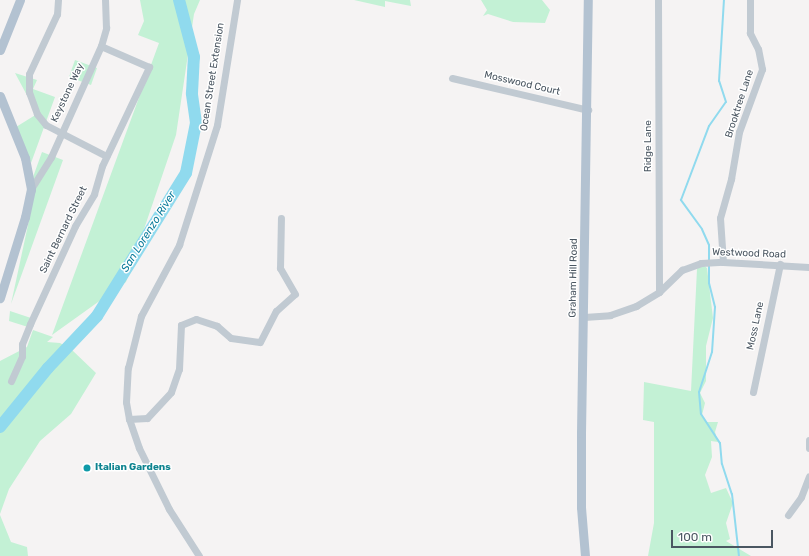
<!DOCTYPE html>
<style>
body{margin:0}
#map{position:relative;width:809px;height:556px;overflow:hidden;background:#f5f3f3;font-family:Rubik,sans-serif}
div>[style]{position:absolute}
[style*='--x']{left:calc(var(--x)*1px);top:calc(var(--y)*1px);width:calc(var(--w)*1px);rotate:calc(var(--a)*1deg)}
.green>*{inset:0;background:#c3f1d5}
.stream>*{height:2px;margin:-1px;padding:0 1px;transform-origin:1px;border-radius:1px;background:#90daee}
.river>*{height:12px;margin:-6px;padding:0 6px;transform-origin:6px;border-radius:6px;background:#90daee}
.minor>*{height:7px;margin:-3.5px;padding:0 3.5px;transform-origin:3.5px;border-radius:3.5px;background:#c1cad2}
.major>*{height:9px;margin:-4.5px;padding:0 4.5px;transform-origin:4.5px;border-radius:4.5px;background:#b3c2d1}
.dots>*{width:11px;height:11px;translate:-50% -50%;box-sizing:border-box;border:2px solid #fff;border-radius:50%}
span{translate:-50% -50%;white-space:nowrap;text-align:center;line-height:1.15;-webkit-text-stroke:3px #fff;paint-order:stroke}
.street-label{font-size:10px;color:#4a5661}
.culture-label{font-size:10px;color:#0d838f;font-weight:700}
.left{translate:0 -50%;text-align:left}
.water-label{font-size:11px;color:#0c7c9b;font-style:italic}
.scale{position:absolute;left:671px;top:530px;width:102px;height:18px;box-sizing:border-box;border:2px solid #4a5661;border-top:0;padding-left:5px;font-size:12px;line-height:14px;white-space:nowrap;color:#4a5661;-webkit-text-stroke:3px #fff;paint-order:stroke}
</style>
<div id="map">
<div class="green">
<i style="clip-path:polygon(140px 0,200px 0,194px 14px,176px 135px,126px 282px,52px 335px,159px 43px,138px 35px,144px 21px)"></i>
<i style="clip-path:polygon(354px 0,410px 0,411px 6px,385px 1px,385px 7px)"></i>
<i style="clip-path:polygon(481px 0,542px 0,550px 10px,545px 23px,513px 22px,488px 14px,483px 16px,487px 10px)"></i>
<i style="clip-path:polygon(75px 60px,97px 68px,91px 85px,69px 77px)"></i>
<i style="clip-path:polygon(15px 73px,37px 80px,33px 89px,55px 97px,31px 163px,16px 127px,37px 114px)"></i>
<i style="clip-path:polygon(42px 152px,63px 160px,11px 304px,31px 211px,33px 177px)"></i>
<i style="clip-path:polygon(701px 263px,707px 268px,713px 318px,706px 346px,706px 381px,700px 393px,705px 403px,702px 415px,706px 422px,718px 422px,715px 432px,718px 442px,711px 441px,712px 457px,705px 475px,711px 493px,726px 488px,733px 503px,726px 523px,730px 539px,726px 541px,751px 556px,648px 556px,654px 523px,654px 422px,643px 420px,644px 382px,691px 391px,697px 269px)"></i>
<i style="clip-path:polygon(10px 311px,31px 318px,28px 327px,9px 321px)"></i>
<i style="clip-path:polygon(33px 330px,53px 337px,47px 342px,60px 343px,72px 350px,96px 373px,71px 414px,40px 441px,9px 489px,0 514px,0 361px,27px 347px)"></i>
<i style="clip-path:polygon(0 515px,11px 542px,27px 547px,28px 556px,0 556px)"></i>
</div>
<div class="stream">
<i style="--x:709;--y:260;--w:15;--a:-90"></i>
<i style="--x:709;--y:245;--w:17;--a:-114"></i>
<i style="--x:702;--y:229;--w:36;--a:-126"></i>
<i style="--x:681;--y:200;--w:79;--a:-69.3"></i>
<i style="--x:709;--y:126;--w:29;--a:-55"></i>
<i style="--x:726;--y:102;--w:22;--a:-108"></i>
<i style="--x:719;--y:81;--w:81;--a:-86.5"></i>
<i style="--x:709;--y:265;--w:18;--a:90"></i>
<i style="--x:709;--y:283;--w:25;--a:76"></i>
<i style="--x:715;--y:307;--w:45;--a:93.8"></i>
<i style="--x:712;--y:352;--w:42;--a:108"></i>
<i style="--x:699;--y:392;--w:22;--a:85"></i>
<i style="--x:701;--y:414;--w:35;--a:57"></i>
<i style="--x:720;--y:443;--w:21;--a:85"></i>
<i style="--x:722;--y:464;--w:32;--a:72"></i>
<i style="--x:732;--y:494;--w:62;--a:83.6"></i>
</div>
<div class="river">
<i style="--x:0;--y:427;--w:76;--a:-50.9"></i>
<i style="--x:48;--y:368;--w:71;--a:-46.7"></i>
<i style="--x:97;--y:316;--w:168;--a:-58.1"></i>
<i style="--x:186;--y:173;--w:51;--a:-78.7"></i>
<i style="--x:196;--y:123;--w:30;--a:-98"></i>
<i style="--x:192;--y:93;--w:36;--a:-87"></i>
<i style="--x:194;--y:57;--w:59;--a:-104.7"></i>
</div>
<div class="minor">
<i style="--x:58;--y:0;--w:14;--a:94"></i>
<i style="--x:57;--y:14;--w:66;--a:115"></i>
<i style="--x:29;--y:74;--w:18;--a:90"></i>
<i style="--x:29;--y:92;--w:23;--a:70"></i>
<i style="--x:37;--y:114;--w:14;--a:51"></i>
<i style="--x:46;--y:125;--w:68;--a:27.3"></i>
<i style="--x:658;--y:0;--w:292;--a:89.8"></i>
<i style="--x:452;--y:78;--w:140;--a:13.2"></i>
<i style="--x:31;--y:189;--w:38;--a:-58"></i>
<i style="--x:51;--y:157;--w:122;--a:-65.8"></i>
<i style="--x:101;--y:46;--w:19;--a:-74"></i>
<i style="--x:106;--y:28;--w:28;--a:-92"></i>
<i style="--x:723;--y:262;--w:44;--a:-93.9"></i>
<i style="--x:720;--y:218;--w:41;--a:-74.2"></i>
<i style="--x:731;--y:179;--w:48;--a:-80.3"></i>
<i style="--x:739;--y:132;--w:67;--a:-69.9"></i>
<i style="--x:762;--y:69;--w:20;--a:-101"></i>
<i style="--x:758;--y:49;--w:18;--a:-117"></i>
<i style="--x:750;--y:33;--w:33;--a:-90"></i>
<i style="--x:584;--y:317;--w:26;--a:-4"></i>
<i style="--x:610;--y:315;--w:28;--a:-19"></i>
<i style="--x:636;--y:306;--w:27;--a:-31"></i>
<i style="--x:659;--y:292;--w:32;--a:-44"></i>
<i style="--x:682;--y:270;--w:20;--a:-20"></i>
<i style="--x:701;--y:263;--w:22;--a:-3"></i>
<i style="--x:723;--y:262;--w:86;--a:3.3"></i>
<i style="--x:11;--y:381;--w:27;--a:-66"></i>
<i style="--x:22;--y:356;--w:12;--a:-90"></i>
<i style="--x:22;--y:344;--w:22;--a:-68"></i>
<i style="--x:30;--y:324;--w:108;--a:-65.3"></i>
<i style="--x:75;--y:226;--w:37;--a:-59"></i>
<i style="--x:94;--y:194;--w:29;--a:-74"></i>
<i style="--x:102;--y:166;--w:110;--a:-64.6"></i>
<i style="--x:149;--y:67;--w:52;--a:-156.4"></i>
<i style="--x:753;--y:392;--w:131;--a:-78.1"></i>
<i style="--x:129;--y:419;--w:18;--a:-3"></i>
<i style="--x:147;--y:418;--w:35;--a:-47"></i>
<i style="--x:171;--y:392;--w:24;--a:-71"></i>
<i style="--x:179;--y:369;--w:44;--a:-87.4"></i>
<i style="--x:181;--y:325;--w:16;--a:-22"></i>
<i style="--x:196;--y:319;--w:22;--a:18"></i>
<i style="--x:217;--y:326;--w:18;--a:41"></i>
<i style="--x:231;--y:338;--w:29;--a:8"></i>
<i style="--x:260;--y:342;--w:35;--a:-63"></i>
<i style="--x:276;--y:311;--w:25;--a:-42"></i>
<i style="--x:295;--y:294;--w:30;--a:-120"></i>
<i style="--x:280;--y:268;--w:50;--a:-88.9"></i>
<i style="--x:809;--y:440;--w:8;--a:90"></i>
<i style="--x:788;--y:515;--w:22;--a:-54"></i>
<i style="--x:801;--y:497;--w:22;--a:-69"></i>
<i style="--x:199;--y:556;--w:56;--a:-122.6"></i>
<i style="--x:169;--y:509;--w:68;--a:-116.2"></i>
<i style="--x:139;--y:448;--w:31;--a:-109"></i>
<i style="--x:129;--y:419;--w:17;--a:-100"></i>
<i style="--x:126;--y:402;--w:34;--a:-87"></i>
<i style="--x:128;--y:368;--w:54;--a:-76"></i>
<i style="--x:141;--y:316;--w:81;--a:-61.8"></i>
<i style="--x:179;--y:245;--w:126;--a:-72.4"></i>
<i style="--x:217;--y:125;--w:127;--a:-80.9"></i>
</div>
<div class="major">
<i style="--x:0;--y:50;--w:54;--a:-68.2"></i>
<i style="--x:0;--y:96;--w:67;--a:68"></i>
<i style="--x:25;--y:158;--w:32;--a:79"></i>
<i style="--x:31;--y:189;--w:29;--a:102"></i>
<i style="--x:25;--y:217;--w:85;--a:107.2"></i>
<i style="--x:585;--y:556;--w:49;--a:-94.7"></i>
<i style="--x:581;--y:507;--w:74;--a:-90"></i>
<i style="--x:581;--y:433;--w:433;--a:-89.1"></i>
</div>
<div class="dots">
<i style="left:87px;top:468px;background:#0f9aa8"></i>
</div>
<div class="street-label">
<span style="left:213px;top:77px;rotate:-81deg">Ocean Street Extension</span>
<span style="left:522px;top:84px;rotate:13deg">Mosswood Court</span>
<span style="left:68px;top:93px;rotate:-65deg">Keystone Way</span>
<span style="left:740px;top:104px;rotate:-72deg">Brooktree Lane</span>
<span style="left:649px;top:146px;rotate:-90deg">Ridge Lane</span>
<span style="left:64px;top:230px;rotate:-64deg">Saint Bernard Street</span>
<span style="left:749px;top:254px;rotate:2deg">Westwood Road</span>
<span style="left:574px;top:278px;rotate:-89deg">Graham Hill Road</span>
<span style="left:756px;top:326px;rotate:-78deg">Moss Lane</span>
</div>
<div class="culture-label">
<span class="left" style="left:95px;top:468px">Italian Gardens</span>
</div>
<div class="water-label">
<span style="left:149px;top:232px;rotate:-58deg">San Lorenzo River</span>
</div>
<div class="scale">100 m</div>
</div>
